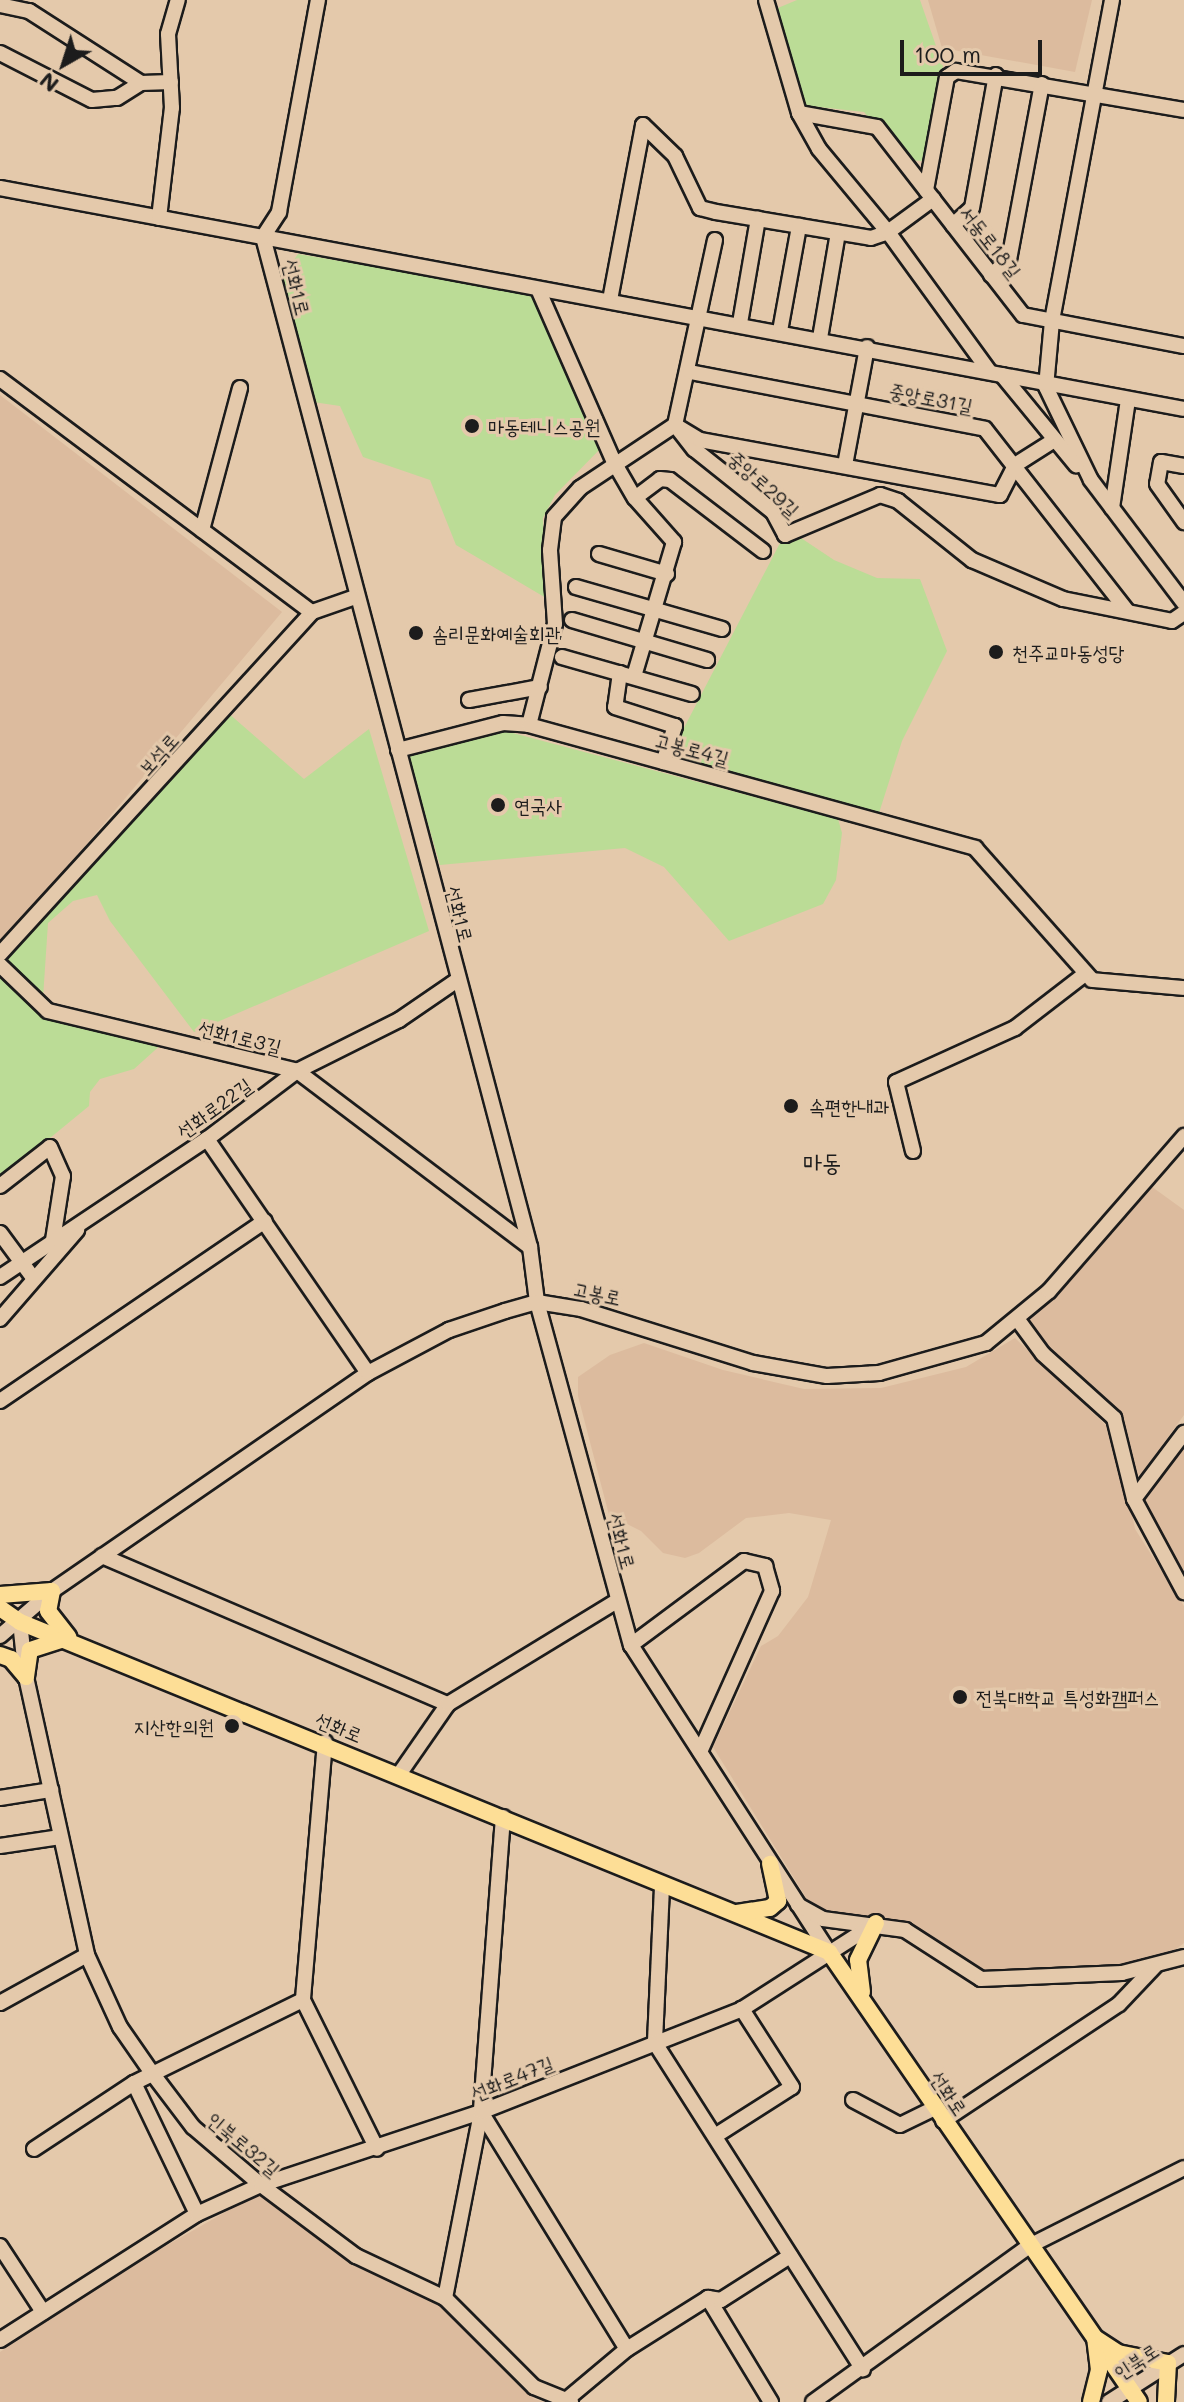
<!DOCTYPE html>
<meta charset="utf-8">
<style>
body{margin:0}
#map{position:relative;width:1184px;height:2402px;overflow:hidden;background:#e4c9ab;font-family:Mali,"Poor Story",sans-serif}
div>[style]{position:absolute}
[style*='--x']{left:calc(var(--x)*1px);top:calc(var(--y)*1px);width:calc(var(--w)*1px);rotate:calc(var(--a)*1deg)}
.built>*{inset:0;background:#dcbb9e}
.green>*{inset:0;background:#bbdc96}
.roads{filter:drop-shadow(2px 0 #1c1c1c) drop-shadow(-2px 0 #1c1c1c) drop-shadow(0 2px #1c1c1c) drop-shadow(0 -2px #1c1c1c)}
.minor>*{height:14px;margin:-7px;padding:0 7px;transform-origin:7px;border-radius:7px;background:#e4c9ab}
.major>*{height:16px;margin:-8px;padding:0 8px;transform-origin:8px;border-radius:8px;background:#fdde96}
.dots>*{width:22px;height:22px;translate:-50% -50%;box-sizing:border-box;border:4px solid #e4c9ab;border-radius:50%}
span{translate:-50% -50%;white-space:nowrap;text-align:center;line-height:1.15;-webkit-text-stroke:6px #e4c9ab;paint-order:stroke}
.street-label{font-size:20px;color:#1c1c1c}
.poi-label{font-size:20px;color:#1c1c1c}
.left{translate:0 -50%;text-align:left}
.right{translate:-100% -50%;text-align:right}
.quarter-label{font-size:24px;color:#1c1c1c}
.north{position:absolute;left:24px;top:24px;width:80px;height:80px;-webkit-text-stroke:6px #e4c9ab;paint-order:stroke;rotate:219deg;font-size:22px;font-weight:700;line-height:32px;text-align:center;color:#1c1c1c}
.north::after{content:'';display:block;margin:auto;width:28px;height:36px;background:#1c1c1c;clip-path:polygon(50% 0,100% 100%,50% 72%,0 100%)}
.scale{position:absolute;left:900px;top:40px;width:142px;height:36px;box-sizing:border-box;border:4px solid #1c1c1c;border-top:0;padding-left:10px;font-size:24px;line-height:28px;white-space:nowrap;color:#1c1c1c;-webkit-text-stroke:6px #e4c9ab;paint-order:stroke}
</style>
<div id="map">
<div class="built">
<i style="clip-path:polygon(928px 0,1092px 0,1075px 72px,942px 48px)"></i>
<i style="clip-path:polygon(0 395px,282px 612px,0 947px)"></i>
<i style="clip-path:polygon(1148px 1184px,1184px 1210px,1184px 1415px,1141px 1474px,1133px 1476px,1118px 1415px,1046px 1351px,1025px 1324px)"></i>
<i style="clip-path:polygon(1015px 1338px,1116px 1435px,1135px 1529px,1184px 1606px,1184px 1943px,1167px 1956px,1113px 1969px,979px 1973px,904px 1924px,815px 1912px,713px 1747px,761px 1646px,778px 1636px,808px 1597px,831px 1520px,789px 1513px,746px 1518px,699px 1553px,685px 1558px,663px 1553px,641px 1531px,609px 1515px,578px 1396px,578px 1377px,610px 1355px,644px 1343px,723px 1370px,804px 1389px,881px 1388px,966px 1367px)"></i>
<i style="clip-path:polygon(1184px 1445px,1184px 1575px,1144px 1499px)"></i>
<i style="clip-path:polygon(259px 2193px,355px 2265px,440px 2303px,534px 2399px,545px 2402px,0 2402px,0 2352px,141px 2260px)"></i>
</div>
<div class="green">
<i style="clip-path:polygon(797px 0,920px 0,943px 66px,923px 161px,906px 160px,864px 112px,801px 105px,773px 10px)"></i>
<i style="clip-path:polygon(298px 254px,533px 293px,603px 446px,555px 495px,543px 518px,546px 598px,456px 545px,430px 480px,363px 457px,340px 406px,313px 402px,281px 279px)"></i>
<i style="clip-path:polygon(798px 536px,834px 560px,877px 578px,920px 579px,947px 651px,902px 741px,879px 813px,681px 758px,673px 749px,780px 543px)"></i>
<i style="clip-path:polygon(227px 712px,304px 779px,369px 729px,429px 931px,194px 1032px,110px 921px,97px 895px,73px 901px,48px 923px,43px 998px,1px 959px)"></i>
<i style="clip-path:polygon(501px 730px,838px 819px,842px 833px,836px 880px,823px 904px,729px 941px,664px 867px,625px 848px,440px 865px,408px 756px)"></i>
<i style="clip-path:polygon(0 972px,47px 1017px,164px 1042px,134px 1069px,100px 1079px,90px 1092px,89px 1106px,0 1179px)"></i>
</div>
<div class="roads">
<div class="minor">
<i style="--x:766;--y:0;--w:118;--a:73.7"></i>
<i style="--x:799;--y:113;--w:41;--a:60.9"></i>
<i style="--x:819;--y:149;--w:108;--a:50.3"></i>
<i style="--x:888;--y:232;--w:172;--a:54"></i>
<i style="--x:1112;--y:0;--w:327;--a:100.6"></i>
<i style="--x:1052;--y:321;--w:66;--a:95.2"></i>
<i style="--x:1046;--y:387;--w:103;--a:64.2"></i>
<i style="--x:1091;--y:480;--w:154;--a:52.9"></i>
<i style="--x:0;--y:5;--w:30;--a:12"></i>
<i style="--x:29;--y:11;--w:133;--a:32.7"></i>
<i style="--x:141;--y:83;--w:30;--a:-2"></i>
<i style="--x:0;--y:53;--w:103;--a:27.1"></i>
<i style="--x:92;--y:100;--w:25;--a:-5"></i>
<i style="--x:117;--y:98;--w:28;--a:-32"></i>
<i style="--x:799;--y:113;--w:79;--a:10.2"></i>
<i style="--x:877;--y:127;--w:238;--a:52.2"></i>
<i style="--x:1023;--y:315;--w:164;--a:10.9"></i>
<i style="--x:0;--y:188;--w:1204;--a:10.57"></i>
<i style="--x:926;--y:190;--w:115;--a:-79.5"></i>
<i style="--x:947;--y:77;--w:11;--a:-34"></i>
<i style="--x:956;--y:71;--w:231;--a:9.7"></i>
<i style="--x:159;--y:218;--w:111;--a:-83.3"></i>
<i style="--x:172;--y:108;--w:74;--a:-93.1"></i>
<i style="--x:168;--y:34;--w:35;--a:-74"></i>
<i style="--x:953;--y:225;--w:25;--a:-42"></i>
<i style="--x:972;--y:208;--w:135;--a:-79.8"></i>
<i style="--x:263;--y:237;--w:1045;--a:75.19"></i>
<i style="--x:530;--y:1247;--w:55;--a:82.7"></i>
<i style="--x:537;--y:1302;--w:356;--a:74.7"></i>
<i style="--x:631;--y:1645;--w:365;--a:57.2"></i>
<i style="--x:263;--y:237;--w:30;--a:-57"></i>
<i style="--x:279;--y:212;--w:216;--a:-79.6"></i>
<i style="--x:715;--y:240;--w:189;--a:102.2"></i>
<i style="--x:675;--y:425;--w:31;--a:52"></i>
<i style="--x:694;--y:449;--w:101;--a:38.6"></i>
<i style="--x:773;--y:512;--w:26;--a:62"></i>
<i style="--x:785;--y:535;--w:103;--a:-22.8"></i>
<i style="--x:880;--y:495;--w:19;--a:18"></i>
<i style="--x:898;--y:501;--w:95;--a:38.6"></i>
<i style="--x:972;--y:560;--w:99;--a:23.2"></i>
<i style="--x:1063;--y:599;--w:111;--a:11.4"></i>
<i style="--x:1172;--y:621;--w:14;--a:-34"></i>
<i style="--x:991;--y:275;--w:23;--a:-40"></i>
<i style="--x:1009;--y:260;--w:179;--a:-79.4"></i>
<i style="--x:538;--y:289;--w:191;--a:66.3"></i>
<i style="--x:615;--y:464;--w:39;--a:60"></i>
<i style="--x:635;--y:498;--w:59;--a:48.4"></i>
<i style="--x:674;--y:542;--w:140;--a:106.6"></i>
<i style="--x:610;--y:300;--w:178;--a:-79.3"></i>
<i style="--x:643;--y:125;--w:45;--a:44.1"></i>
<i style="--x:675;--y:156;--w:58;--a:64.3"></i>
<i style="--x:700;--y:208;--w:16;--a:14"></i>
<i style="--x:716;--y:212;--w:157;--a:9.5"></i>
<i style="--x:871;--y:238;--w:18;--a:-19"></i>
<i style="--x:888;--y:232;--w:56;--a:-36.3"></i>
<i style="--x:740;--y:323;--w:106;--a:-80.2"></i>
<i style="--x:780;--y:331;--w:107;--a:-79.7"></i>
<i style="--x:820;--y:338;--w:107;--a:-80.3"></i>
<i style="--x:690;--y:372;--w:300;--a:10.9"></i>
<i style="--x:985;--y:429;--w:231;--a:52"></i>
<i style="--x:1002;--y:375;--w:117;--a:50.6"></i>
<i style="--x:0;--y:379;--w:389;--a:36.8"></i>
<i style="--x:845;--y:465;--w:120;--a:-79.4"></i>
<i style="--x:1184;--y:466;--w:23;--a:-170"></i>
<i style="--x:1161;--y:462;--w:22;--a:100"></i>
<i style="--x:1157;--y:484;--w:47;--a:54.6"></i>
<i style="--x:635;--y:498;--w:31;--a:-37"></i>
<i style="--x:660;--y:479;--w:10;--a:6"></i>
<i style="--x:670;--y:480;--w:117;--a:37.4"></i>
<i style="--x:1112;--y:508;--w:109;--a:-81.6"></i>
<i style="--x:202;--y:530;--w:147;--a:-75"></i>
<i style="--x:599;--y:554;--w:71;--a:16.4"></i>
<i style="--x:576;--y:587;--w:152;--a:16"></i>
<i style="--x:572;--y:620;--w:141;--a:16.5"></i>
<i style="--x:562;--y:657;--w:135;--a:15.9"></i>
<i style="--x:620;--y:673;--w:34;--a:98"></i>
<i style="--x:615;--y:707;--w:63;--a:17.6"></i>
<i style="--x:675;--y:726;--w:38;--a:108"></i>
<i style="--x:469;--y:700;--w:72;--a:-10.4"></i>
<i style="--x:529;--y:725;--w:104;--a:-75.6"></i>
<i style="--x:555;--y:624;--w:74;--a:-93.9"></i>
<i style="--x:550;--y:550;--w:33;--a:-83"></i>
<i style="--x:554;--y:517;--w:39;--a:-48"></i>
<i style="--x:580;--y:488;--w:114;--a:-33.6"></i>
<i style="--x:675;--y:425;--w:29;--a:31"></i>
<i style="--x:700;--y:440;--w:305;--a:10.4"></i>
<i style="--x:1000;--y:495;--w:34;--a:-63"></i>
<i style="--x:1015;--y:465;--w:45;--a:-32.3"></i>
<i style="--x:398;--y:750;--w:108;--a:-14.4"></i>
<i style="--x:503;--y:723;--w:26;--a:4"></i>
<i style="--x:529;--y:725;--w:463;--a:15.4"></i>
<i style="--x:975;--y:848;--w:176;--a:48.4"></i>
<i style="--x:1092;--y:980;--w:92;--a:5"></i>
<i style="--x:0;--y:954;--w:463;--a:-47.6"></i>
<i style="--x:312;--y:612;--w:46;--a:-19.2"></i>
<i style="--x:0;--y:965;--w:66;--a:43.8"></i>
<i style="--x:48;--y:1011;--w:256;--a:13.5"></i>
<i style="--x:297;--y:1071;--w:292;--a:37.1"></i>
<i style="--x:207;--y:1139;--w:284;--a:55.5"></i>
<i style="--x:913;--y:1151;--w:71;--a:-103.8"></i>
<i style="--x:896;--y:1082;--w:131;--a:-24.4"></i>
<i style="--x:1015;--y:1028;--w:88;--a:-37.6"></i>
<i style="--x:0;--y:1186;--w:63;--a:-38"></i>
<i style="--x:50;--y:1147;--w:32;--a:66"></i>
<i style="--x:63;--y:1176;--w:65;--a:98.9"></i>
<i style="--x:0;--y:1233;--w:57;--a:53.5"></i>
<i style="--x:0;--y:1277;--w:249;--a:-33.7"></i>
<i style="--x:207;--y:1139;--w:113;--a:-37.1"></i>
<i style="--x:297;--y:1071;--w:114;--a:-26.6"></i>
<i style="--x:399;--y:1020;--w:69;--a:-34.4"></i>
<i style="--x:0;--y:1319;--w:118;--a:-49.1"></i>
<i style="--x:1018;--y:1320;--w:42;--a:53.7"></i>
<i style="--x:1043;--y:1354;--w:96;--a:42"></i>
<i style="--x:1114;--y:1418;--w:83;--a:76.1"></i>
<i style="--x:1134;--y:1499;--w:106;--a:61.7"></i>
<i style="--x:0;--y:1401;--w:320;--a:-34.2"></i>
<i style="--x:1134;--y:1499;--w:83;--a:-52.9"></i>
<i style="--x:102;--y:1556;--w:376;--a:23.2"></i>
<i style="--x:20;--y:1622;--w:55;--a:83.8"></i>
<i style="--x:26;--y:1677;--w:285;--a:77.6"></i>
<i style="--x:87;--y:1955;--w:79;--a:65.4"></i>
<i style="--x:120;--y:2027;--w:56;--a:55.2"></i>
<i style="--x:152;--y:2073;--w:68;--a:52.8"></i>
<i style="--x:193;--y:2127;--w:89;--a:40.5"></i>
<i style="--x:261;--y:2185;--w:119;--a:36.8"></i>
<i style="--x:356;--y:2256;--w:98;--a:25.3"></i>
<i style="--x:445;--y:2298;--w:126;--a:45"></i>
<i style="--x:534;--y:2387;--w:40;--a:22"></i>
<i style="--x:0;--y:1636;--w:69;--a:-40.9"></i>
<i style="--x:52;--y:1591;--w:384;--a:-34.6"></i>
<i style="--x:368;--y:1373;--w:92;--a:-28"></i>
<i style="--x:449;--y:1330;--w:59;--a:-18.7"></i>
<i style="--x:505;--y:1311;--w:33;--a:-16"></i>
<i style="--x:537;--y:1302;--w:45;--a:9"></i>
<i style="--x:581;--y:1309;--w:180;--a:17.4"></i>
<i style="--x:753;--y:1363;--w:75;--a:10"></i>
<i style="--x:827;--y:1376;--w:52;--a:-3.3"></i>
<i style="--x:879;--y:1373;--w:111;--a:-15.7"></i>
<i style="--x:986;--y:1343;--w:82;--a:-39.5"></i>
<i style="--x:1049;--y:1291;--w:206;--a:-48.9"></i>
<i style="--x:631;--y:1645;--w:141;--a:-36.6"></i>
<i style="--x:744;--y:1561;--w:22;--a:13"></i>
<i style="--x:765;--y:1566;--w:26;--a:74"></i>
<i style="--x:772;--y:1591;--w:176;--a:114.1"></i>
<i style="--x:325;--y:1742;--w:259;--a:94.9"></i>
<i style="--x:303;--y:2000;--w:166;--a:63.6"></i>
<i style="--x:400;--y:1773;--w:84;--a:-55.2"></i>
<i style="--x:448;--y:1704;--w:198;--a:-31.4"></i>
<i style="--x:0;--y:1798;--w:52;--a:-8.9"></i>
<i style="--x:503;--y:1817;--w:296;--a:94.3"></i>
<i style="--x:481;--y:2112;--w:278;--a:58.4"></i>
<i style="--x:0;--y:1846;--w:61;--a:-8.5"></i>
<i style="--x:662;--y:1887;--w:156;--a:92.6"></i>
<i style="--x:655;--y:2043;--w:387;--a:57.5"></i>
<i style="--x:798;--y:1905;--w:29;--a:29"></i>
<i style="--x:823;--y:1919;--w:83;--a:7.6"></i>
<i style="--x:905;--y:1930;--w:90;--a:32.8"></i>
<i style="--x:981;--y:1979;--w:141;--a:-2.4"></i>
<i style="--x:1122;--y:1973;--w:64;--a:-14.5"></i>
<i style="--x:0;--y:2003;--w:99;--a:-28.9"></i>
<i style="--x:134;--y:2083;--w:145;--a:64.3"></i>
<i style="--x:853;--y:2100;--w:53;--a:28"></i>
<i style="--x:900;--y:2125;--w:39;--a:-26"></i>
<i style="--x:943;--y:2121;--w:211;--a:-33.6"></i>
<i style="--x:1119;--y:2004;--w:52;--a:-46.5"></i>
<i style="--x:715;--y:2136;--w:91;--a:-32.5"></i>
<i style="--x:792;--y:2087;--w:93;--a:-122.7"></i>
<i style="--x:34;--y:2149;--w:120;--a:-33.4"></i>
<i style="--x:134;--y:2083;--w:188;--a:-26.2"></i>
<i style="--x:0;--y:2246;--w:79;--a:56.9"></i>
<i style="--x:445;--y:2298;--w:189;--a:-79"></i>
<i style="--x:708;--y:2298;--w:122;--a:58.8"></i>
<i style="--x:0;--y:2340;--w:234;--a:-32.6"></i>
<i style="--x:197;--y:2214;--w:70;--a:-24.4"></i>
<i style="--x:261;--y:2185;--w:232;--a:-18.4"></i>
<i style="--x:481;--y:2112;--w:281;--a:-21.5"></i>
<i style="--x:742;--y:2009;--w:159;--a:-32.7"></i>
<i style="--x:566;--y:2400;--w:80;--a:-39.9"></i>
<i style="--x:627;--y:2349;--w:96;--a:-32.2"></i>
<i style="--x:708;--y:2298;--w:13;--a:9"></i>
<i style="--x:721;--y:2300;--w:82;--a:-32.5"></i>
<i style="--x:813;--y:2402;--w:269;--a:-35.8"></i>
<i style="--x:1031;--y:2245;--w:171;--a:-26.7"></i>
<i style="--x:1109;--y:2402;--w:89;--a:-32.6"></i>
</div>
<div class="major">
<i style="--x:52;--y:1591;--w:20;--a:101"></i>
<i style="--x:48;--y:1611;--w:33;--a:52"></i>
<i style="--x:0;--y:1595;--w:52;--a:-4.4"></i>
<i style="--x:0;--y:1608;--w:24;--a:35"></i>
<i style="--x:20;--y:1622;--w:874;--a:22.19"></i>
<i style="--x:829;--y:1952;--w:546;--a:55.44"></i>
<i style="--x:0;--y:1655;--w:12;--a:20"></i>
<i style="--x:11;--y:1659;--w:23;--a:50"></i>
<i style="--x:26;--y:1677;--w:27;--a:-82"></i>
<i style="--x:30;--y:1650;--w:36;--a:-18"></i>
<i style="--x:737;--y:1913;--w:33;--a:-9"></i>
<i style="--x:770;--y:1908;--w:11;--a:-41"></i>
<i style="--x:778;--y:1901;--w:38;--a:-102"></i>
<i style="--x:862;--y:1992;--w:32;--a:-97"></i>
<i style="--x:858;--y:1960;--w:41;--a:-64.1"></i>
<i style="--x:1091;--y:2402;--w:33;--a:-76"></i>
<i style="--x:1099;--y:2370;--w:32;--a:-97"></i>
<i style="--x:1095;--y:2338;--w:27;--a:33"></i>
<i style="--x:1118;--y:2353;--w:51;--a:11.3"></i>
<i style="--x:1168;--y:2363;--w:39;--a:93"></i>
</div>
</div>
<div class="dots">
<i style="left:472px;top:426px;background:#1c1c1c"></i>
<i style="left:416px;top:633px;background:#1c1c1c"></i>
<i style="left:996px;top:652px;background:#1c1c1c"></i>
<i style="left:498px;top:805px;background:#1c1c1c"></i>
<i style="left:791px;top:1106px;background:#1c1c1c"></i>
<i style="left:960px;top:1697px;background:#1c1c1c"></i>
<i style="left:232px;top:1726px;background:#1c1c1c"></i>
</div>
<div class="street-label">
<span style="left:991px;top:242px;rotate:52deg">서동로18길</span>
<span style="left:297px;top:287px;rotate:76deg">선화1로</span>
<span style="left:931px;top:398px;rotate:11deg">중앙로31길</span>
<span style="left:764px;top:484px;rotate:42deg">중앙로29길</span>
<span style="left:692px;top:749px;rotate:15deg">고봉로4길</span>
<span style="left:158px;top:754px;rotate:-48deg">보석로</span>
<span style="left:460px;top:914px;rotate:76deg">선화1로</span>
<span style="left:240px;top:1037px;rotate:14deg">선화1로3길</span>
<span style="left:214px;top:1108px;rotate:-36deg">선화로22길</span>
<span style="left:597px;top:1293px;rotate:12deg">고봉로</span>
<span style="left:622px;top:1541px;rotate:75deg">선화1로</span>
<span style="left:339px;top:1727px;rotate:22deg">선화로</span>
<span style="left:512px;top:2078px;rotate:-22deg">선화로47길</span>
<span style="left:949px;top:2093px;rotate:56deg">선화로</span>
<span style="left:244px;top:2144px;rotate:40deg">인북로32길</span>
<span style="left:1136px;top:2361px;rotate:-33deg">인북로</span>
</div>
<div class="poi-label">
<span class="left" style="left:488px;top:426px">마동테니스공원</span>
<span class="left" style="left:432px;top:633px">솜리문화예술회관</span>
<span class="left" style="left:1012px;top:652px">천주교마동성당</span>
<span class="left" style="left:514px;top:805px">연국사</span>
<span class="left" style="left:809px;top:1106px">속편한내과</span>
<span class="left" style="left:976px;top:1697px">전북대학교 특성화캠퍼스</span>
<span class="right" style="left:214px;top:1726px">지산한의원</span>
</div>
<div class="quarter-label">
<span style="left:822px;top:1162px">마동</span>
</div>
<div class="north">N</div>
<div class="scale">100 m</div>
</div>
